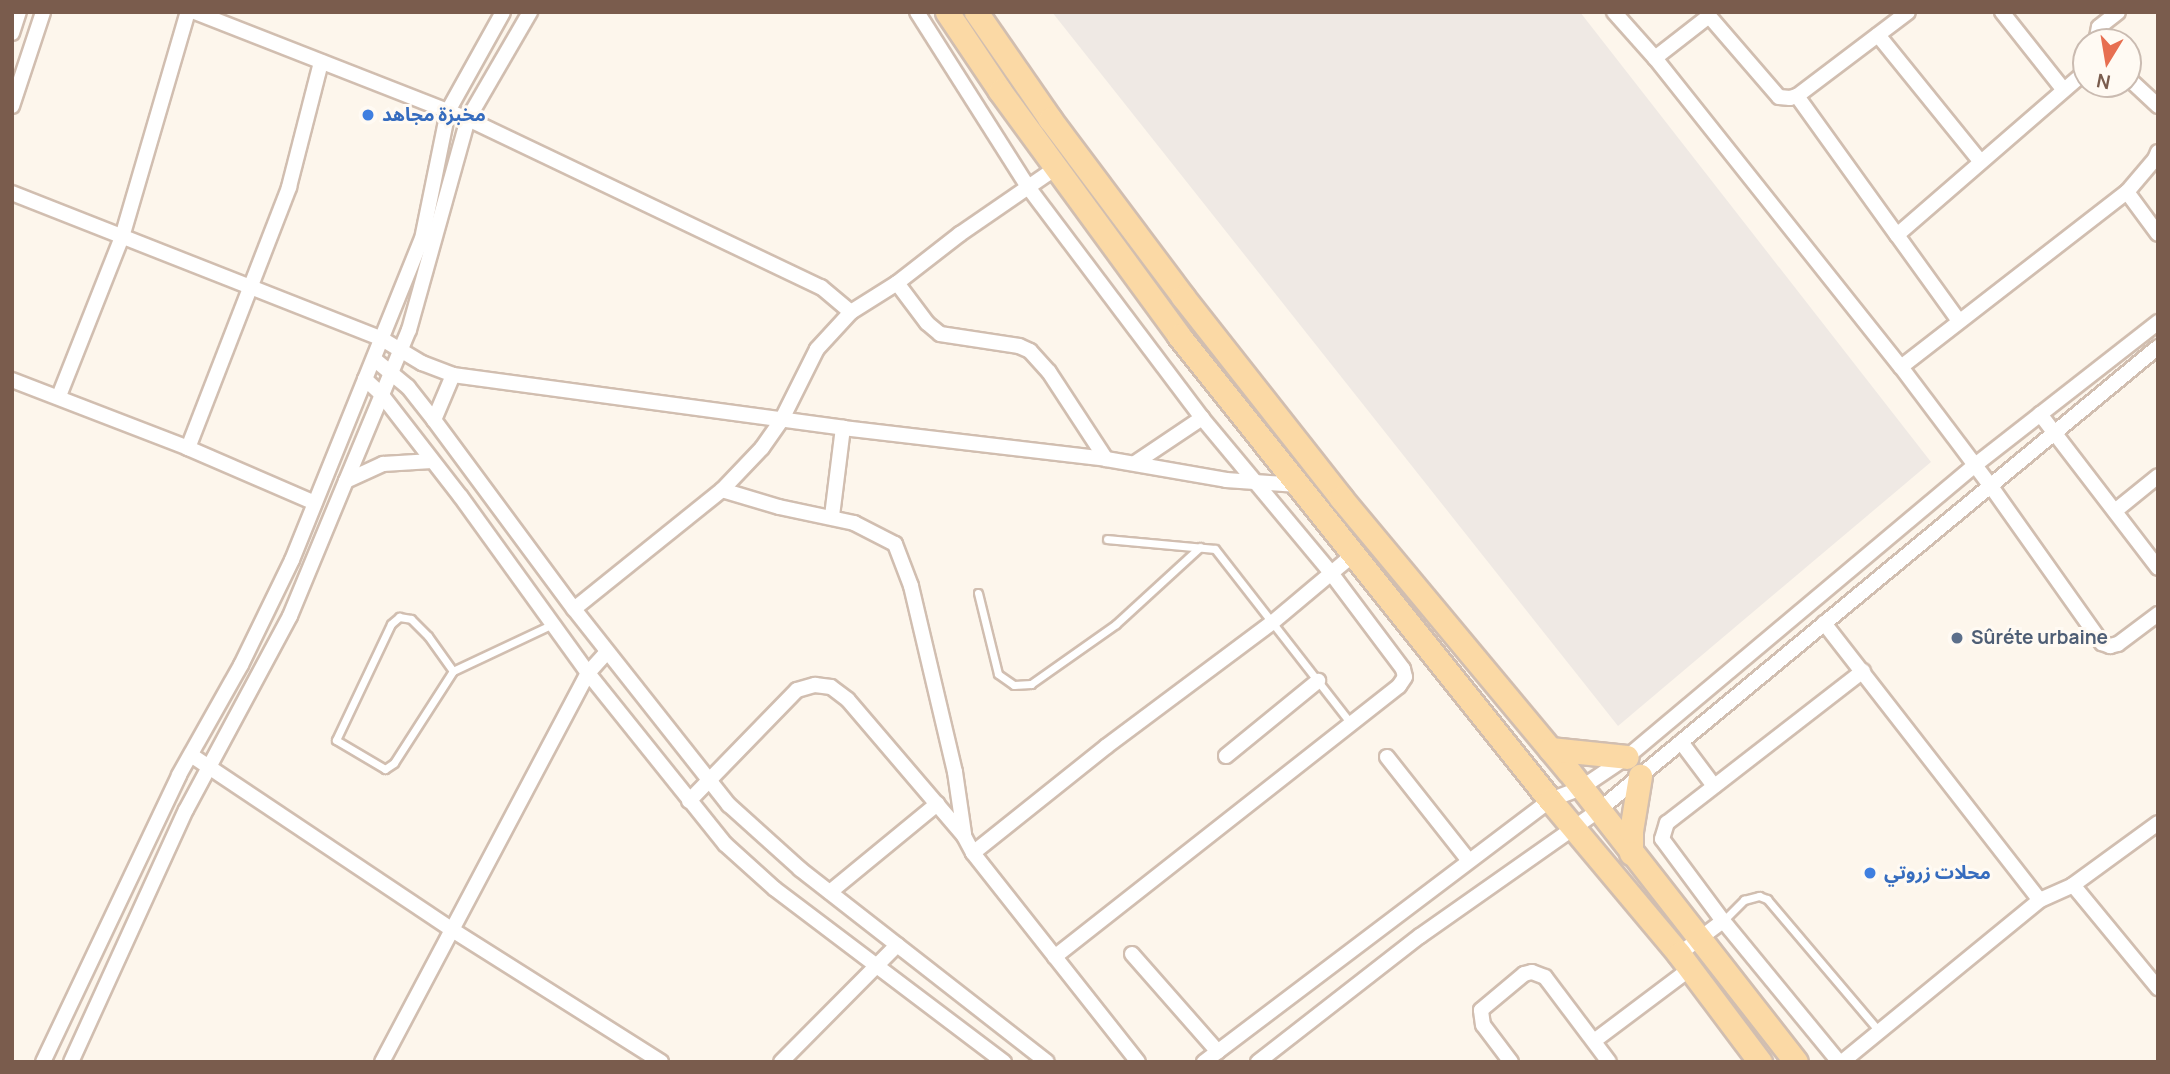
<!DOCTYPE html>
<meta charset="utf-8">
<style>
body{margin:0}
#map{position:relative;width:2170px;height:1074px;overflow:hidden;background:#fdf6ec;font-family:Manrope,"Noto Sans Arabic",sans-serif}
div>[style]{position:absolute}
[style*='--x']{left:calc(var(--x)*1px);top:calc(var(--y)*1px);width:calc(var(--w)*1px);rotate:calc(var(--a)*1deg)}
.industrial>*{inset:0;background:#efe9e4}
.roads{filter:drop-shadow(2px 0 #d1beb0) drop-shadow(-2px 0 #d1beb0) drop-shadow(0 2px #d1beb0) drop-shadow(0 -2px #d1beb0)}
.lane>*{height:7px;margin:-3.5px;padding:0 3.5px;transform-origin:3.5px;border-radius:3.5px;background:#fff}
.street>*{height:14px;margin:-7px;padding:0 7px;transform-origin:7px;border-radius:7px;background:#fff}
.primary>*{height:23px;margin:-11.5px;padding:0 11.5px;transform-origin:11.5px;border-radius:11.5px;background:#fbd9a5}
.dots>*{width:19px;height:19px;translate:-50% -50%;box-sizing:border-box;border:4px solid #fffaf3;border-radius:50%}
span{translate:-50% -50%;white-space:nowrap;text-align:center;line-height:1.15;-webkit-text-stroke:6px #fffaf3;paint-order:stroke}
.shop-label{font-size:19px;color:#366cbe;font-weight:700}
.left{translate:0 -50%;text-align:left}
.service-label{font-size:19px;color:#4e5e75;font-weight:700}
.frame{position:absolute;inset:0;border:14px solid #7a5c4d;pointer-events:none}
.north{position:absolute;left:2072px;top:28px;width:70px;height:70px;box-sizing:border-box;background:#fffaf3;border:2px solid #cabbb1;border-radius:50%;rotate:191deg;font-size:19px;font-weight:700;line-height:28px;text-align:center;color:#7a5c4d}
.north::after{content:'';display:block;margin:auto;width:24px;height:32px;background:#e76f51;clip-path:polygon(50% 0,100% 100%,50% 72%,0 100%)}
</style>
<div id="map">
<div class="industrial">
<i style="clip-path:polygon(1052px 12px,1580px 12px,1931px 462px,1618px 726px)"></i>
</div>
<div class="roads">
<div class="lane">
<i style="--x:1107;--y:539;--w:108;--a:5.3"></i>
<i style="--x:1215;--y:549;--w:222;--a:52.1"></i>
<i style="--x:978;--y:593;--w:83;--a:76.1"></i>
<i style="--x:998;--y:674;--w:19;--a:35"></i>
<i style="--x:1014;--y:685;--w:17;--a:-3"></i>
<i style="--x:1031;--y:684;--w:104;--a:-35.2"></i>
<i style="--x:1116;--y:624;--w:114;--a:-42.5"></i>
<i style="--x:453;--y:671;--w:109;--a:122.7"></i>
<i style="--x:394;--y:763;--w:11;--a:146"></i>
<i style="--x:385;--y:769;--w:57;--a:-149.4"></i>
<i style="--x:336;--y:740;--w:128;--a:-64.6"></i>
<i style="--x:391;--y:624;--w:11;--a:-41"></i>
<i style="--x:399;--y:617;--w:12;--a:9"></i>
<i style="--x:411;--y:619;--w:24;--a:45"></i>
<i style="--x:428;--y:636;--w:43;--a:54.5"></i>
<i style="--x:453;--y:671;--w:110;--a:-25.2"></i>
<i style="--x:1723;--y:921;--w:30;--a:-45"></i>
<i style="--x:1744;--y:900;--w:16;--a:-15"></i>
<i style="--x:1759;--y:896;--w:9;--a:21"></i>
<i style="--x:1767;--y:899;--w:173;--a:49.7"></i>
</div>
<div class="street">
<i style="--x:195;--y:12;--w:293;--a:21.4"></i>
<i style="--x:468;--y:119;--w:391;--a:25.5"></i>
<i style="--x:821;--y:287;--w:39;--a:40"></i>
<i style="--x:917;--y:12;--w:207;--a:57.6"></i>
<i style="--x:1028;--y:187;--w:289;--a:53"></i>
<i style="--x:1202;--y:418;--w:202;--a:50.2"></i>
<i style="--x:1331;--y:573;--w:120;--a:53.1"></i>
<i style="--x:1403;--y:669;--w:8;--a:76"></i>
<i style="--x:1405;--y:677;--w:11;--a:124"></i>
<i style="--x:1399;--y:686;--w:438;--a:141.8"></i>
<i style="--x:1614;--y:12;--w:62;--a:48.3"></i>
<i style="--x:1655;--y:58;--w:395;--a:51.5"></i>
<i style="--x:1901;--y:367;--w:148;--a:53"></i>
<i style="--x:1990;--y:485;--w:194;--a:54.7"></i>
<i style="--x:2102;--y:643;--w:9;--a:21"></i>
<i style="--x:2110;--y:646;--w:8;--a:-14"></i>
<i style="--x:2118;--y:644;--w:50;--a:-36.9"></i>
<i style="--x:2002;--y:12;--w:98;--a:51.6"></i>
<i style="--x:12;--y:33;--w:22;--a:-72"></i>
<i style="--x:1878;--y:35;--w:162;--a:51"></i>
<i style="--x:2096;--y:42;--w:15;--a:-79"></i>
<i style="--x:2099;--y:27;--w:24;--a:-38"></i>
<i style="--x:1655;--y:58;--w:68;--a:-37.9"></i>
<i style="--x:1709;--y:16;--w:107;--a:49.2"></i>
<i style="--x:1779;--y:97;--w:11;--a:5"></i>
<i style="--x:1790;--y:98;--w:7;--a:-16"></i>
<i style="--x:1797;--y:96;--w:139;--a:-37.1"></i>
<i style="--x:2128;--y:78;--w:41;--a:43"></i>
<i style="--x:1797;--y:96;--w:171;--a:54.3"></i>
<i style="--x:12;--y:106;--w:99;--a:-71.7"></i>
<i style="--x:2158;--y:152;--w:8;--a:113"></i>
<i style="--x:2155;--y:159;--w:43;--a:130.3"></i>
<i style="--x:2127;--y:192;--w:52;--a:53.6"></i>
<i style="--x:12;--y:193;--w:398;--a:21.5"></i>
<i style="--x:382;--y:339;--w:47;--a:31"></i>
<i style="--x:422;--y:363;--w:33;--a:21"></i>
<i style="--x:453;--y:375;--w:394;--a:7.7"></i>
<i style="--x:843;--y:428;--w:265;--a:6.7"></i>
<i style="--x:1106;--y:459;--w:122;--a:9.9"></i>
<i style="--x:1226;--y:480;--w:72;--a:4"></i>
<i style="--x:897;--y:283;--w:80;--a:-37.9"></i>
<i style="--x:960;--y:234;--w:116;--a:-34.5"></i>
<i style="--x:1959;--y:321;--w:106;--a:-125.8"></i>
<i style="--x:1897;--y:235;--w:250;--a:-40.9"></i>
<i style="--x:374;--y:359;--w:44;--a:39.5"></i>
<i style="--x:408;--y:387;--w:42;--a:51.8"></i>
<i style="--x:434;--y:420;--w:235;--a:53.5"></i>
<i style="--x:574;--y:609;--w:250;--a:51.7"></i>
<i style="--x:729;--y:805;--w:96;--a:42"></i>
<i style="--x:800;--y:869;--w:313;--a:38"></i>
<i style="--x:1901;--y:367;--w:286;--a:-37.8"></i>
<i style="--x:365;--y:379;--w:22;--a:43"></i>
<i style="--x:381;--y:394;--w:130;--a:52.2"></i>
<i style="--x:461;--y:497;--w:217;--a:54.2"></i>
<i style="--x:588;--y:673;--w:219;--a:51.3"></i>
<i style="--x:725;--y:844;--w:67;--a:42"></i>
<i style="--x:775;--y:889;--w:287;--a:37.1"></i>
<i style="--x:12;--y:380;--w:189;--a:21.1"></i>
<i style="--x:188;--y:448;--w:138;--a:23.4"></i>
<i style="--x:59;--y:396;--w:171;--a:-68.4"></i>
<i style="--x:122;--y:237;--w:234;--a:-73.7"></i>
<i style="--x:2040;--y:414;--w:194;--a:52.5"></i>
<i style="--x:434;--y:420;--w:49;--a:-67.1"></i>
<i style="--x:188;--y:448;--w:280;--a:-68.8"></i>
<i style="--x:289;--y:187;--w:129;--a:-75.6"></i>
<i style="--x:1135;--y:463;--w:81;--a:-33.9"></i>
<i style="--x:346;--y:481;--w:164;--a:-67.4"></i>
<i style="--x:409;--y:330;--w:219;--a:-74.4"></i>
<i style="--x:468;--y:119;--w:124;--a:-59.9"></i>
<i style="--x:722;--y:490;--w:59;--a:16.6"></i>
<i style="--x:779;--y:507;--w:77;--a:12"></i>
<i style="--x:854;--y:523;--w:46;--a:27.1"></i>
<i style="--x:895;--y:544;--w:45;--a:69.1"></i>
<i style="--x:911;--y:586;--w:191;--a:76.7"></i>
<i style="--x:955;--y:772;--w:63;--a:81.7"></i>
<i style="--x:2115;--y:511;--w:55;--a:-39.1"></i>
<i style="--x:832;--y:516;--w:89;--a:-82.9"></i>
<i style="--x:574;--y:609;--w:190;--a:-38.8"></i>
<i style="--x:722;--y:490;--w:58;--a:-46.4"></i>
<i style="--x:762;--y:448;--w:33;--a:-55"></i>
<i style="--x:781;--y:421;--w:80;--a:-63.4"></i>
<i style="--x:817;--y:349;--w:50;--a:-47.4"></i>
<i style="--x:851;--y:312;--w:54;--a:-32.2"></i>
<i style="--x:897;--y:283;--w:50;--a:53.1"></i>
<i style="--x:927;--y:323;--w:17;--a:40"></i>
<i style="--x:940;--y:334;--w:80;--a:8.6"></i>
<i style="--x:1019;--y:346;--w:12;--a:24"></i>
<i style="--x:1030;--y:351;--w:28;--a:48"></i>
<i style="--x:1049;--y:372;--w:104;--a:56.8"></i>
<i style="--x:1824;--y:623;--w:351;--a:52.1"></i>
<i style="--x:2040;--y:900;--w:256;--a:140.7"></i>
<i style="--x:1681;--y:742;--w:55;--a:53.1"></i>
<i style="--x:191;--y:755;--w:316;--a:33.8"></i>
<i style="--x:454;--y:931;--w:245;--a:32.3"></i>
<i style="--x:1226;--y:756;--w:119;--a:-39.2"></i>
<i style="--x:1387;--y:757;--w:132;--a:51.7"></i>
<i style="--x:689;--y:801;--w:155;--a:-45.8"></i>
<i style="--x:797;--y:690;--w:19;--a:-16"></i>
<i style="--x:815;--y:685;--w:16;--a:7"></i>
<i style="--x:831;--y:687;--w:21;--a:37"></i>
<i style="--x:848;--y:700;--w:179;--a:49.5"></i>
<i style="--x:964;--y:836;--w:19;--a:62"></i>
<i style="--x:973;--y:853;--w:266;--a:51.7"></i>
<i style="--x:973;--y:853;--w:171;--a:-38.6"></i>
<i style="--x:1107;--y:746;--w:207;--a:-36.8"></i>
<i style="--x:1273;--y:622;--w:106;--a:-40"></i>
<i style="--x:2073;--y:885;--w:134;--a:50.5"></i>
<i style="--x:830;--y:892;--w:139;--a:-39.4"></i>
<i style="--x:2040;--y:900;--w:36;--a:-24"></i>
<i style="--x:2073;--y:885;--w:105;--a:-36.1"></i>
<i style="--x:1132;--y:954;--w:130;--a:48.7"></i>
<i style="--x:1679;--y:954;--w:55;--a:-36.9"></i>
<i style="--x:1594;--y:1041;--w:120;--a:-36.9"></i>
<i style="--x:43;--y:1062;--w:318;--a:-64.6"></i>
<i style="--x:179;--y:775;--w:126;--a:-60.6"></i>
<i style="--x:241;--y:665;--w:117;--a:-64.1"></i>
<i style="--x:292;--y:560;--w:346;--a:-68"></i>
<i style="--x:422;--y:239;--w:131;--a:-78.5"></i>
<i style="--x:448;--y:111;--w:113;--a:-60.9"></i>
<i style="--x:71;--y:1062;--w:277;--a:-65.5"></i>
<i style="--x:186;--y:810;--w:220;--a:-61.8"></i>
<i style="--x:290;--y:616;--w:146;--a:-67.5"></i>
<i style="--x:346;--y:481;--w:41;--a:-24.7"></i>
<i style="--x:383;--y:464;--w:49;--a:-3.5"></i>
<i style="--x:382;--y:1062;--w:440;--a:-62.1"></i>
<i style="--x:588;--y:673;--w:28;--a:-48"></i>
<i style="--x:781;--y:1062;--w:165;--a:-45.2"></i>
<i style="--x:1204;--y:1062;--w:434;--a:-37.1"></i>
<i style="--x:1550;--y:800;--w:33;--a:-21"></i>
<i style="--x:1581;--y:788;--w:55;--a:-34"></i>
<i style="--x:1627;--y:757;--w:453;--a:-40"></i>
<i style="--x:1974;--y:466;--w:234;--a:-38"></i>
<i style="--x:1258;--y:1062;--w:205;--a:-37.9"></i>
<i style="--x:1420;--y:936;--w:219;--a:-35.1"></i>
<i style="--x:1599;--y:810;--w:726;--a:-39.63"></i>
<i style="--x:1511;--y:1062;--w:46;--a:-127.1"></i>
<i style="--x:1483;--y:1025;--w:15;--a:-98"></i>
<i style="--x:1481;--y:1010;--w:56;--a:-39.9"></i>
<i style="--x:1524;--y:974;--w:8;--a:-14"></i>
<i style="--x:1532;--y:972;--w:14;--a:21"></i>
<i style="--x:1545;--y:977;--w:106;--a:53"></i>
<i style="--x:1839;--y:1062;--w:183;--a:-129.4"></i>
<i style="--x:1723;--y:921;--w:102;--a:-126.6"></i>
<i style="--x:1662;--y:839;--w:17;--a:-73"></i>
<i style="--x:1667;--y:823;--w:248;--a:-37.8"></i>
</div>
<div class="primary">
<i style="--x:947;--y:12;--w:95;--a:56.1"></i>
<i style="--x:1000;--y:91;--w:303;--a:53.8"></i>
<i style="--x:1179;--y:336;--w:594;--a:51.36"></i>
<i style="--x:1550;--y:800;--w:201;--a:50"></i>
<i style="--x:1679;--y:954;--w:135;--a:53.1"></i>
<i style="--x:976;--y:12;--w:130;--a:55.3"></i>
<i style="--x:1050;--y:119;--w:222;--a:53.2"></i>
<i style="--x:1183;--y:297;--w:256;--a:51.8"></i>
<i style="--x:1341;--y:498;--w:354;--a:50.2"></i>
<i style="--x:1568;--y:770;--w:370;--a:52"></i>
<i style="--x:1550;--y:749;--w:77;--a:5.9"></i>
<i style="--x:1631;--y:853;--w:22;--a:-90"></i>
<i style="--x:1631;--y:831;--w:56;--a:-80.7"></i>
</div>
</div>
<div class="dots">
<i style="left:368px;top:115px;background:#3f7fe0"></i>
<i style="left:1957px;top:638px;background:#5c6f8a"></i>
<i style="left:1870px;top:873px;background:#3f7fe0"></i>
</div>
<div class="shop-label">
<span class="left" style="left:382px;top:115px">مخبزة مجاهد</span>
<span class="left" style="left:1884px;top:873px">محلات زروتي</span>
</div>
<div class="service-label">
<span class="left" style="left:1971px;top:638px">Sûréte urbaine</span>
</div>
<div class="frame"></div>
<div class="north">N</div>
</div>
